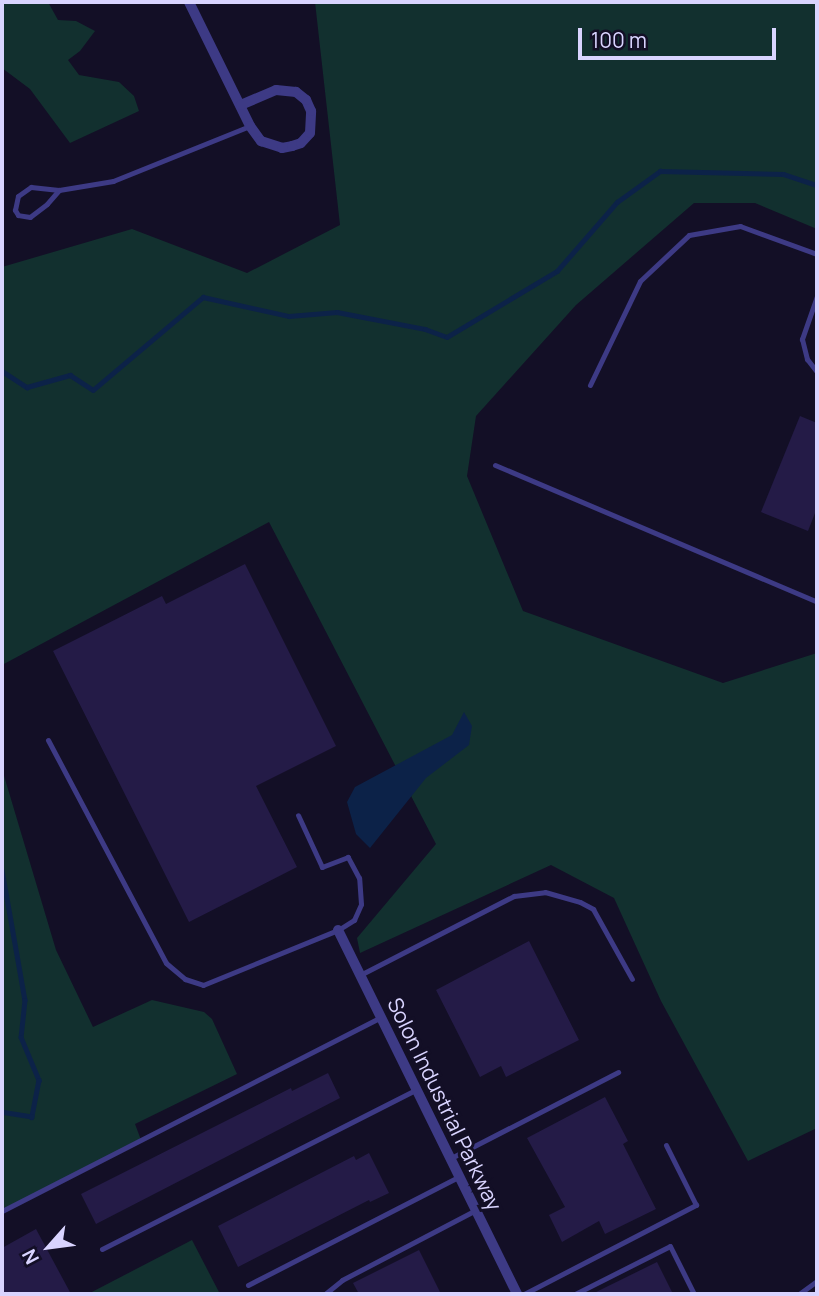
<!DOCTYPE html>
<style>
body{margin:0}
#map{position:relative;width:819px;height:1296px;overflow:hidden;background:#130f26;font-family:Manrope,sans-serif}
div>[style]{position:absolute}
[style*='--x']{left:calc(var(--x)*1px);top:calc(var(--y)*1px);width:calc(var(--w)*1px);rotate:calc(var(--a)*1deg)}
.green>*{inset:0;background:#12302f}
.water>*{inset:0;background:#0c2248}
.stream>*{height:4.5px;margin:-2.25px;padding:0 2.25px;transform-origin:2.25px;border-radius:2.25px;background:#0c2248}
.building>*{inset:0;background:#241b47}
.lane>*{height:5px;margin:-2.5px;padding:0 2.5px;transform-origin:2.5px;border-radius:2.5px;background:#3d3a85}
.street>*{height:10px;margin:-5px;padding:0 5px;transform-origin:5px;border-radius:5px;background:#3d3a85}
span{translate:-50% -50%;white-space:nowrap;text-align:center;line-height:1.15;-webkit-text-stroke:6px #130f26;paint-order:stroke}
.street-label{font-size:21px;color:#d9d4ff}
.frame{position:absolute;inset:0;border:4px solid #d9d4ff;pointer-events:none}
.north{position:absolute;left:14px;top:1212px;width:70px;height:70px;-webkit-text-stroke:5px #130f26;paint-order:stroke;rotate:242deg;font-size:19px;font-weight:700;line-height:28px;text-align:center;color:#d9d4ff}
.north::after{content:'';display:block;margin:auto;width:24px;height:32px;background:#d9d4ff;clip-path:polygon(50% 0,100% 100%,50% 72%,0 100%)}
.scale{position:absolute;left:578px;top:28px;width:198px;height:32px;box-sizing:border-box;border:4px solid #d9d4ff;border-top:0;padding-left:9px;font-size:21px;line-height:24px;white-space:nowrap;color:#d9d4ff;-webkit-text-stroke:5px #130f26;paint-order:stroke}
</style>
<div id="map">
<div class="green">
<i style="clip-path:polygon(2px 2px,48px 2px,58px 20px,76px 21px,95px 31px,80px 51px,68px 60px,79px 75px,119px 82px,134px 96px,139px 111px,70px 143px,30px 89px,2px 68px)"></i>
<i style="clip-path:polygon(315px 2px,817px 2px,817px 229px,755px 203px,694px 203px,576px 305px,476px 416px,467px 476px,523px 611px,723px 683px,817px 653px,817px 1128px,748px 1161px,661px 1001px,614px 898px,551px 865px,360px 953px,357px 938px,436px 844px,269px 522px,2px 665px,2px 267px,132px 229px,247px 273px,340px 225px)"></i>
<i style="clip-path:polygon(2px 769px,56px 950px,93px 1027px,152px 1000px,204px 1012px,212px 1019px,237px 1074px,135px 1124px,141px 1140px,2px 1211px)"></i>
<i style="clip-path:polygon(192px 1240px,220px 1294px,88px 1294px)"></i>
</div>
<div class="water">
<i style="clip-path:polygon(464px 712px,472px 726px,469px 745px,426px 778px,370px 848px,356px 834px,347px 802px,355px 787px,452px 735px)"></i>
</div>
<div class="stream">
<i style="--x:2;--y:371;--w:30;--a:33"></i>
<i style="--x:27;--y:387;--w:45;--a:-15.6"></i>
<i style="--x:70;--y:375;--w:27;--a:33"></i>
<i style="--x:93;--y:390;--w:144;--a:-40.2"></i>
<i style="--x:203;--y:297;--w:88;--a:12.5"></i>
<i style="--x:289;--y:316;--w:48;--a:-4.8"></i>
<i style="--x:337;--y:312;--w:90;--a:10.9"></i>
<i style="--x:425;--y:329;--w:23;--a:20"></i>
<i style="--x:447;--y:337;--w:128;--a:-31"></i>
<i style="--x:557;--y:271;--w:91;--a:-49"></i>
<i style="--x:617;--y:202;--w:53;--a:-35.8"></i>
<i style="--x:660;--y:171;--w:123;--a:1.4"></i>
<i style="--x:783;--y:174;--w:36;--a:18"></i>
<i style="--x:2;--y:870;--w:132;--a:80"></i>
<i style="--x:25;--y:1000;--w:37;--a:96"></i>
<i style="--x:21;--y:1037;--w:47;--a:67.3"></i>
<i style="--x:39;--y:1080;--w:38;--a:101"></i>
<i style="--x:32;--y:1117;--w:30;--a:-171"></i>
</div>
<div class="building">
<i style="clip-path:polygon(800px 416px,817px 423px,817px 508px,808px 531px,761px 512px)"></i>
<i style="clip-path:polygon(245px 564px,336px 746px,256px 786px,297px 867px,189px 922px,53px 651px,162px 596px,166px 604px)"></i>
<i style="clip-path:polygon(529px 941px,579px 1040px,506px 1077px,501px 1066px,480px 1077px,436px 990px)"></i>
<i style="clip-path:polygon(328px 1073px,340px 1098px,96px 1224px,81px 1194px,291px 1088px,292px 1091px)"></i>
<i style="clip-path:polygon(605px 1097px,628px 1141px,623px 1144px,656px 1209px,605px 1234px,599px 1221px,562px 1242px,549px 1215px,565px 1207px,527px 1138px)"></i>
<i style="clip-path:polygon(369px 1153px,389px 1193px,370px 1202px,369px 1200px,238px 1267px,218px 1226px,354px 1156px,356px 1160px)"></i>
<i style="clip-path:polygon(36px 1229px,71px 1294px,2px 1294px,2px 1248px)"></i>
<i style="clip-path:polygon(419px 1250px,441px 1294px,359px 1294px,353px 1283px)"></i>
<i style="clip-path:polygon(657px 1262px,673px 1294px,592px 1294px)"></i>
</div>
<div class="lane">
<i style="--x:59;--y:190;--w:18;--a:131"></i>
<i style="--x:47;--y:204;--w:21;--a:143"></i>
<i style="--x:30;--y:217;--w:12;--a:-171"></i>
<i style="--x:18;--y:215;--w:6;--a:-121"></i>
<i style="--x:15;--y:210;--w:14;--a:-78"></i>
<i style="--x:18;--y:196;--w:16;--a:-35"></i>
<i style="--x:31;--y:187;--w:28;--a:6"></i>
<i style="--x:59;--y:190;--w:55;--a:-9.5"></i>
<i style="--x:113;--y:181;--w:148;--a:-21.9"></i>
<i style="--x:817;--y:296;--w:46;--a:109.2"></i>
<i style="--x:802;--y:339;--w:21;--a:76"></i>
<i style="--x:807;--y:359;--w:16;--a:52"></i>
<i style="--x:590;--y:385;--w:115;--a:-64.3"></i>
<i style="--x:640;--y:281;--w:67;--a:-43.2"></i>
<i style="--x:689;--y:235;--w:52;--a:-10"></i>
<i style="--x:740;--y:226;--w:82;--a:20"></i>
<i style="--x:495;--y:465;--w:350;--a:23"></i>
<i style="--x:48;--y:740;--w:252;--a:62.1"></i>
<i style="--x:166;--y:963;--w:25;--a:40"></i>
<i style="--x:185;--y:979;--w:19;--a:18"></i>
<i style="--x:203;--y:985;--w:146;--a:-22.2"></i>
<i style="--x:338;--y:930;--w:19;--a:-32"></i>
<i style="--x:354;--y:920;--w:17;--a:-66"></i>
<i style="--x:361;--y:904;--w:26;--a:-94"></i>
<i style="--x:359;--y:878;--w:24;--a:-118"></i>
<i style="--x:348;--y:857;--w:28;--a:159"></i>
<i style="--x:322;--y:867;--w:57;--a:-114.8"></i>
<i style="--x:360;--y:975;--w:173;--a:-27.2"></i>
<i style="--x:514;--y:896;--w:31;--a:-7"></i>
<i style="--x:545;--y:892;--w:36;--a:16"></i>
<i style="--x:580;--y:902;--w:15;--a:28"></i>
<i style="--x:593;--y:909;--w:80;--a:60.9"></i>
<i style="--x:451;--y:1158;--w:188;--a:-27.2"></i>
<i style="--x:2;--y:1211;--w:426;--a:-27.1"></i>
<i style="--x:817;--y:1220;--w:1;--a:90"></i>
<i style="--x:102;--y:1249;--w:353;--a:-26.9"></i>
<i style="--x:248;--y:1285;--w:238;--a:-27.2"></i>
<i style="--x:325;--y:1294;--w:22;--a:-39"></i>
<i style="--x:342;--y:1280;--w:151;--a:-27.6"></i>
<i style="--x:524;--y:1294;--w:194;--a:-27.4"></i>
<i style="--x:696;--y:1205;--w:67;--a:-116.6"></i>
<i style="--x:575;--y:1294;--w:106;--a:-26.8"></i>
<i style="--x:670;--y:1246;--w:54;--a:63.4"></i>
<i style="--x:799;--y:1294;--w:22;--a:-36"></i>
</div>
<div class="street">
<i style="--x:189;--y:2;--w:138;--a:63.8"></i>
<i style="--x:250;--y:126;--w:19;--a:54"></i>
<i style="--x:261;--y:141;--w:22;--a:18"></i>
<i style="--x:282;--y:148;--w:10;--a:-11"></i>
<i style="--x:292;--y:146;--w:9;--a:-18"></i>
<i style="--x:301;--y:143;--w:13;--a:-48"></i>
<i style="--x:310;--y:133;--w:22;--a:-87"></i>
<i style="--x:311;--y:111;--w:12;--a:-114"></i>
<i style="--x:306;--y:100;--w:13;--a:-141"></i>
<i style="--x:296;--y:92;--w:20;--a:-174"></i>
<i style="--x:276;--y:90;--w:38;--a:157"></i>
<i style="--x:338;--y:930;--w:406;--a:63.8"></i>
</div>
<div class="street-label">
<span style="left:445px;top:1104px;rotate:64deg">Solon Industrial Parkway</span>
</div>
<div class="frame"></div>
<div class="north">N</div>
<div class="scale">100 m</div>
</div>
